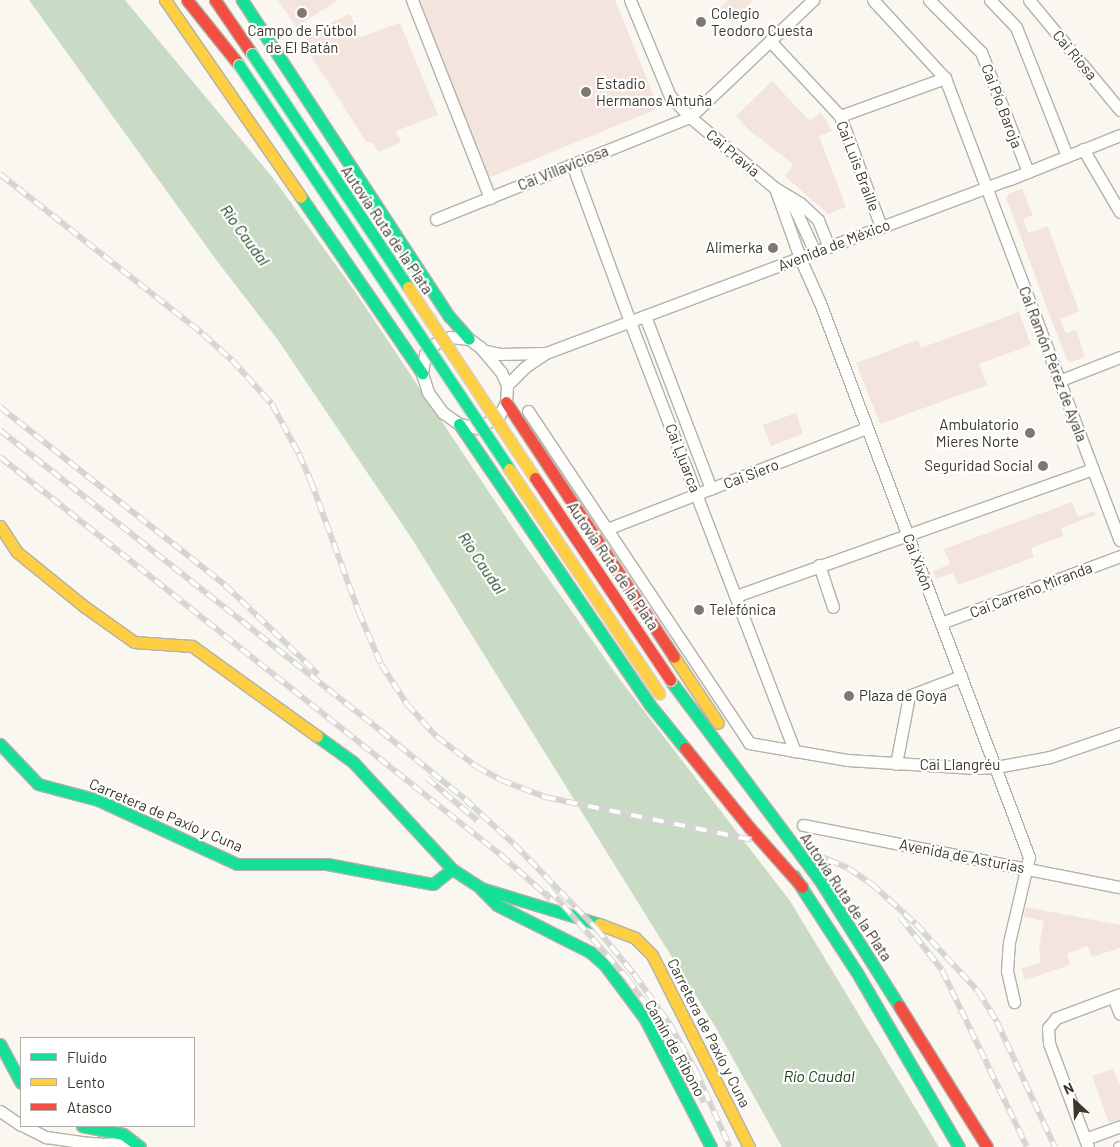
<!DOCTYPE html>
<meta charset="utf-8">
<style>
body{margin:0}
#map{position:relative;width:1120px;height:1147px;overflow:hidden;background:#f9f7f0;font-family:Barlow,sans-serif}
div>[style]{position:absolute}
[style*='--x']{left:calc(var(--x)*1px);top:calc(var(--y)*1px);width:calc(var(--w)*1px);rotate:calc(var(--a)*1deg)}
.green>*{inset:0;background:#f4e4de}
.water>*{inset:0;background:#c9dac5}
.roads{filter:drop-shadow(1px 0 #b4b1a8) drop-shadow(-1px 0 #b4b1a8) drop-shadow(0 1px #b4b1a8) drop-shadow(0 -1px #b4b1a8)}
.street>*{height:11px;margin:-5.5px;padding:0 5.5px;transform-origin:5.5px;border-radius:5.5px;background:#fefefd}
.fast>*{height:11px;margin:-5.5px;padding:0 5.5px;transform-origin:5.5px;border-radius:5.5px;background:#16e098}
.slow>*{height:11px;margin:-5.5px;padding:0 5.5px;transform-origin:5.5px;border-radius:5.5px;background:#ffcf43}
.jam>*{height:11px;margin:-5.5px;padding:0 5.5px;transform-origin:5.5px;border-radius:5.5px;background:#f24e42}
.rail>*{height:5.5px;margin-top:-2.75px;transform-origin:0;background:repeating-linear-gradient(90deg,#fff 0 11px,#d5d4d2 0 22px);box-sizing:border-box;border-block:1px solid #d5d4d2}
.bridges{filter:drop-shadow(1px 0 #d6d4cf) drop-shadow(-1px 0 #d6d4cf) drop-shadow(0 1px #d6d4cf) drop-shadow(0 -1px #d6d4cf)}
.fast-bridge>*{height:11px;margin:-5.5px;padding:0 5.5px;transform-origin:5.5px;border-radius:5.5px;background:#16e098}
.slow-bridge>*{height:11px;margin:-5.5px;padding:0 5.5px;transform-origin:5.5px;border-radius:5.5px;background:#ffcf43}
.jam-bridge>*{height:11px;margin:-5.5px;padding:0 5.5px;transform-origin:5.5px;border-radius:5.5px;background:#f24e42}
.dots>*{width:14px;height:14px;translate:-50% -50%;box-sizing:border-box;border:2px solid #fff;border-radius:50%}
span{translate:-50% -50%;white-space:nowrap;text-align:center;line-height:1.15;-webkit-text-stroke:4.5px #fff;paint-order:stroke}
.poi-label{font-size:15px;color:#3c372c}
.left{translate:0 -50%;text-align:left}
.right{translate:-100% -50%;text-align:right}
.street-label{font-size:15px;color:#3c372c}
.water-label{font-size:16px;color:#163c18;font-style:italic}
.legend{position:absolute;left:20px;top:1037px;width:175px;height:90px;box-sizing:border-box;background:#fff;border:1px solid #b1afab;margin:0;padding:6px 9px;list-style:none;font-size:15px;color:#3c372c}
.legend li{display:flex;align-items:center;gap:10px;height:25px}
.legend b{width:25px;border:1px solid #b1afab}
.north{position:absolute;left:1050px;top:1077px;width:50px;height:50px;-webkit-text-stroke:4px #fff;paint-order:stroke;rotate:335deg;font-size:14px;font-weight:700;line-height:20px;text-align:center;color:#3c372c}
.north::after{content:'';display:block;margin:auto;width:18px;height:22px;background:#3c372c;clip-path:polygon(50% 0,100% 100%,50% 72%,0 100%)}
</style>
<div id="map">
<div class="green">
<i style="clip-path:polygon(278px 0,338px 0,296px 27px)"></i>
<i style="clip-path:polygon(417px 0,615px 0,657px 104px,655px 110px,491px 177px,487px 174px)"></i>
<i style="clip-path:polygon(728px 0,753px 0,733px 20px,720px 8px)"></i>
<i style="clip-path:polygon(350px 14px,360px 37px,400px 23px,438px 115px,396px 131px,401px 142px,378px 152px,374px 144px,366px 141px,302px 42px,323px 26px)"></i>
<i style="clip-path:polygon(772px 81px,810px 121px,821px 112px,832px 131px,819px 136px,846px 207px,828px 214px,785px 176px,793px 164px,749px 130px,736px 116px)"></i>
<i style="clip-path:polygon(1022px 189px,1033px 215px,1023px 219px,1028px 233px,1048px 226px,1051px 235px,1079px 311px,1060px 319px,1066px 333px,1076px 330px,1085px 357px,1071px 362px,1067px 360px,1051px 319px,1006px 197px,1010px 193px)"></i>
<i style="clip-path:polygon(1019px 312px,1031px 345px,979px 364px,987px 385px,880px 424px,856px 363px,918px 340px,921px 348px)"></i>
<i style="clip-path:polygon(796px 413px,803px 434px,771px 446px,763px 425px)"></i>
<i style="clip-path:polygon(1072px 502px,1078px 517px,1094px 511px,1096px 515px,1061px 528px,1063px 536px,1031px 548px,1034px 557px,958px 585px,953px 573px,936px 579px,933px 571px,950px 564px,944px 549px)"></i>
<i style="clip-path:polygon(1026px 907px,1120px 925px,1120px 948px,1092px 957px,1087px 946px,1067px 954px,1070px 965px,1025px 980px,1021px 969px,1041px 962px,1039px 946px,1044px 921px,1024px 917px)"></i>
<i style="clip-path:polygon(1113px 1069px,1120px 1086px,1120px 1119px,1109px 1123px,1092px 1076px)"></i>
</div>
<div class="water">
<i style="clip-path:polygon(29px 0,125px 0,273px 178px,356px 293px,519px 537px,621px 681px,790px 901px,939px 1147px,782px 1147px,716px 1028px,414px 542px,278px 340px,217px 261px)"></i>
</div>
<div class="roads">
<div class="street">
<i style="--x:412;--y:0;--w:213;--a:68.5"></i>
<i style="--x:630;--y:0;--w:104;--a:67.4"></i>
<i style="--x:670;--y:96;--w:29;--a:46"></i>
<i style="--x:690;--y:117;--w:111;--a:39.9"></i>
<i style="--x:775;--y:188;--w:29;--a:31"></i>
<i style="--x:800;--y:203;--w:25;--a:43"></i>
<i style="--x:818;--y:220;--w:29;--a:68"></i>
<i style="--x:873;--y:0;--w:106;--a:47.3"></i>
<i style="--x:945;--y:78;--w:494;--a:69.3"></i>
<i style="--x:929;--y:0;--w:74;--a:45"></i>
<i style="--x:981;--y:52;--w:129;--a:68.6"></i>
<i style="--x:990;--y:0;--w:37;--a:46"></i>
<i style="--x:1016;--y:27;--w:139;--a:68.4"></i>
<i style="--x:1029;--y:0;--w:143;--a:50.4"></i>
<i style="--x:770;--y:41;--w:103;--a:47"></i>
<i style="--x:840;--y:116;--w:118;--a:69.7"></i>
<i style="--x:840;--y:116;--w:112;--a:-19.9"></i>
<i style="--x:1083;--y:149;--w:73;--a:59.6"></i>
<i style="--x:572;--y:164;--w:168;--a:69.8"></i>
<i style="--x:630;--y:322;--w:460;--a:69"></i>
<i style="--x:775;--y:188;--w:74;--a:70.3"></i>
<i style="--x:800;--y:258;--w:49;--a:66"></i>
<i style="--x:820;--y:303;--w:592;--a:69.33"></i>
<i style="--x:1029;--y:857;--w:87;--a:103.2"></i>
<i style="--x:1009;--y:942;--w:29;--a:94"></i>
<i style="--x:1007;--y:971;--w:32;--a:77"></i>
<i style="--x:785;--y:198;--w:15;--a:48"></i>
<i style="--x:795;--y:209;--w:47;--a:65.1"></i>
<i style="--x:436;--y:219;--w:274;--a:-21.9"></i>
<i style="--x:690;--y:117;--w:170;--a:-43.6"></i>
<i style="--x:645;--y:316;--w:185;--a:69.1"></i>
<i style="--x:450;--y:337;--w:19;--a:6"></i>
<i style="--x:469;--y:339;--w:14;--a:36"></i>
<i style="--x:480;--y:347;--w:33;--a:50"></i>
<i style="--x:501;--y:372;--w:14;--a:65"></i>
<i style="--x:507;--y:385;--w:17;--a:93"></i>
<i style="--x:506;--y:402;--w:16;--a:117"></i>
<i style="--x:499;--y:416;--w:25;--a:151"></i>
<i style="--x:477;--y:428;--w:18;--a:-167"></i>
<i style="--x:459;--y:424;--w:19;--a:-145"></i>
<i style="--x:443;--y:413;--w:26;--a:-126"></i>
<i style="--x:428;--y:392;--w:20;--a:-108"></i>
<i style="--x:422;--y:373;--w:19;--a:-81"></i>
<i style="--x:425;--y:354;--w:16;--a:-45"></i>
<i style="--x:436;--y:343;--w:15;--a:-23"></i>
<i style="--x:486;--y:351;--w:14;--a:12"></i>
<i style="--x:500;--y:354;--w:45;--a:-1.3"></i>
<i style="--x:1061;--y:380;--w:63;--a:-21.3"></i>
<i style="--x:507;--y:385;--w:25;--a:-45"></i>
<i style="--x:525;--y:367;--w:25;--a:-34"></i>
<i style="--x:546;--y:353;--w:496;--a:-20.6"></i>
<i style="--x:1010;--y:179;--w:118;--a:-21.8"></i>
<i style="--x:528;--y:411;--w:399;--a:56.3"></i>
<i style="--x:749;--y:743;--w:99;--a:9.8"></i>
<i style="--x:847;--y:760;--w:128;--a:3.6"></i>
<i style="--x:975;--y:768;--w:21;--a:-3"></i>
<i style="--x:996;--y:767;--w:55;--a:-10.5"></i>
<i style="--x:1050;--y:757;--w:74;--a:-18.9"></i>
<i style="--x:607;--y:529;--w:278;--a:-21.3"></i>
<i style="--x:819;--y:565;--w:44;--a:71.6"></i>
<i style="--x:736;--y:596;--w:378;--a:-19.6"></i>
<i style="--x:941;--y:623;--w:191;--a:-20.5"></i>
<i style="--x:896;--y:764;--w:69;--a:-79.2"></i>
<i style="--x:909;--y:696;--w:56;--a:-21"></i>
<i style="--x:803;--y:825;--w:323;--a:11.1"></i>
<i style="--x:1113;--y:997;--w:18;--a:68"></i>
<i style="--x:0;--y:1111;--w:25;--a:34"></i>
<i style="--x:24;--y:1126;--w:25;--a:27"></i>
<i style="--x:46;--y:1137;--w:34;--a:8"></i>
<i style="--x:80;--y:1142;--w:23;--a:5"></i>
<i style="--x:103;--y:1144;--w:31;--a:-4"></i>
<i style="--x:1085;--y:1139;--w:37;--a:-20"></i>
<i style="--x:1088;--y:1147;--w:111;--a:-110.6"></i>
<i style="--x:1049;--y:1043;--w:15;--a:-94"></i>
<i style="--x:1048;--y:1028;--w:13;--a:-51"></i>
<i style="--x:1056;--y:1018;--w:68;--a:-20.6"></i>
<i style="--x:1119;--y:1147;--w:1;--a:0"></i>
</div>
<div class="fast">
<i style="--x:242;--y:0;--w:378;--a:56.8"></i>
<i style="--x:449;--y:316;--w:30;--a:49"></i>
<i style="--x:301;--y:197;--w:214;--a:55.5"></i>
<i style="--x:459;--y:424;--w:340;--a:55.8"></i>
<i style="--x:650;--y:705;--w:55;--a:50.9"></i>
<i style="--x:670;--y:680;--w:249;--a:53.2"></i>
<i style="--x:819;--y:879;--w:150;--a:57.8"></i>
<i style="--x:317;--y:736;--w:44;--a:35.8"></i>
<i style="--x:353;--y:762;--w:146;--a:47.2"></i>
<i style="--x:452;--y:869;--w:35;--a:33"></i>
<i style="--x:481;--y:888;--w:123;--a:17"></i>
<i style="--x:0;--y:744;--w:55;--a:46.5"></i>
<i style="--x:38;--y:784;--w:62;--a:14.9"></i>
<i style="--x:98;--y:800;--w:153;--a:24.7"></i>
<i style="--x:237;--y:864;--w:90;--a:0"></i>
<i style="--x:327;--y:864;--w:108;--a:10.7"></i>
<i style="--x:433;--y:884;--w:24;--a:-38"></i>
<i style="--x:794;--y:876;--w:113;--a:56.9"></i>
<i style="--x:856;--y:971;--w:204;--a:59.7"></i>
<i style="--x:482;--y:890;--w:21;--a:45"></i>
<i style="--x:497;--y:905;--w:104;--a:26.8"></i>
<i style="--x:590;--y:952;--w:18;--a:41"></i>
<i style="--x:604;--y:964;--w:69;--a:53.3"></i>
<i style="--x:645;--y:1019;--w:144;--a:62.7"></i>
<i style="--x:0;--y:1044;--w:44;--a:61.7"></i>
<i style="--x:82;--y:1126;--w:42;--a:11"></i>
<i style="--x:123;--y:1134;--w:21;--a:37"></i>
</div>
<div class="slow">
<i style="--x:165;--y:0;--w:239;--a:55.4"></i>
<i style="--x:0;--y:526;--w:31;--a:57"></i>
<i style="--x:17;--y:552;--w:87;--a:39"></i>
<i style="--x:85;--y:607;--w:60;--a:35.5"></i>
<i style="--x:134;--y:642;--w:58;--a:3.9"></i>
<i style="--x:192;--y:646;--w:154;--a:35.8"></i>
<i style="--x:674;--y:657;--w:79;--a:56.3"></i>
<i style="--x:599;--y:924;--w:39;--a:21"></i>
<i style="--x:635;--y:938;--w:24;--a:45"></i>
<i style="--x:652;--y:955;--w:215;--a:63.2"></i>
</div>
<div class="jam">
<i style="--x:187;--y:0;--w:83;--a:51.3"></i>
<i style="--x:215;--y:0;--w:65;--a:55.6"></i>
<i style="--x:506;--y:402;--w:305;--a:56.6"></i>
<i style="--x:685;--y:748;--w:102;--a:51"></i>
<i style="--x:749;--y:827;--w:80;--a:48.5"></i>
<i style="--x:899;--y:1006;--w:166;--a:58"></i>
</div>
</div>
<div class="rail">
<i style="--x:0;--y:174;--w:258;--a:38.2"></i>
<i style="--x:203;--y:334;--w:39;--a:42"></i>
<i style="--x:232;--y:360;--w:59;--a:47.7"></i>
<i style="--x:272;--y:404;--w:57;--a:61.6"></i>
<i style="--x:299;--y:454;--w:30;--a:66"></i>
<i style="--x:311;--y:481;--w:140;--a:69.9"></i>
<i style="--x:359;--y:612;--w:56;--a:67.1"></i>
<i style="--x:381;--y:664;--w:48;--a:57"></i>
<i style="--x:407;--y:704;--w:45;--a:47.7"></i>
<i style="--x:437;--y:737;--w:50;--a:36.9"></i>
<i style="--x:477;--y:767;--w:27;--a:28"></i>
<i style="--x:501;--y:780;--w:47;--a:21.1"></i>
<i style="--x:545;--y:797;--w:211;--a:11.7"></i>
<i style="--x:0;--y:407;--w:287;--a:38.3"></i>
<i style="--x:225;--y:585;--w:129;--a:43.7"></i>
<i style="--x:0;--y:430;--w:486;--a:38.3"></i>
<i style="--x:381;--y:731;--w:108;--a:39"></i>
<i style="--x:465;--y:799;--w:67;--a:42.6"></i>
<i style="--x:514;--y:844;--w:119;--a:45.7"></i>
<i style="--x:597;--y:929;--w:58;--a:50.6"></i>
<i style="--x:634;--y:974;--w:62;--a:54.2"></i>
<i style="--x:670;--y:1024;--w:54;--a:61"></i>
<i style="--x:696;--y:1071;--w:83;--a:65.9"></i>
<i style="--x:0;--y:457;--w:640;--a:38.46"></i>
<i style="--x:501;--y:855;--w:68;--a:41.4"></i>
<i style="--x:427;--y:778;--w:67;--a:40.1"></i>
<i style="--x:808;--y:851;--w:43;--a:23"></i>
<i style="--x:848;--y:868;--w:29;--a:34"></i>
<i style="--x:872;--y:884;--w:59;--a:42.3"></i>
<i style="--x:916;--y:924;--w:91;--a:47.2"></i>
<i style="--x:978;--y:991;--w:36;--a:58"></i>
<i style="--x:997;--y:1022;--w:138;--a:65.1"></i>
<i style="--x:549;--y:889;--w:120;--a:48.7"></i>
<i style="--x:628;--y:979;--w:60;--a:54.5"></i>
<i style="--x:663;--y:1028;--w:85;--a:61"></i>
<i style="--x:901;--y:918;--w:66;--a:51.7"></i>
<i style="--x:942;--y:970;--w:196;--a:64.3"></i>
</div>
<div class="bridges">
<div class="fast-bridge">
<i style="--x:252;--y:54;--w:280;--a:56.2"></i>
<i style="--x:239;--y:65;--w:486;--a:56.2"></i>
</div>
<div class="slow-bridge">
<i style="--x:408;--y:287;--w:229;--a:56.4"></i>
<i style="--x:509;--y:469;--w:270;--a:56.2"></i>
</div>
<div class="jam-bridge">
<i style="--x:535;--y:478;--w:243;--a:56.2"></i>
</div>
</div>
<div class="dots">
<i style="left:302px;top:13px;background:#7e7a71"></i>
<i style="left:701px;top:22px;background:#7e7a71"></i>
<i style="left:586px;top:92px;background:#7e7a71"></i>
<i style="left:773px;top:248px;background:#7e7a71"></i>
<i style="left:1030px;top:433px;background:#7e7a71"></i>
<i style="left:1043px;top:466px;background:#7e7a71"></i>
<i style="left:699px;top:610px;background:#7e7a71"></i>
<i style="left:849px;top:696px;background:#7e7a71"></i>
</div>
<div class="poi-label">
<span class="left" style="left:711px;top:22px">Colegio<br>Teodoro Cuesta</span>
<span style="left:302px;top:39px">Campo de Fútbol<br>de El Batán</span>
<span class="left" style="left:596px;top:92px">Estadio<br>Hermanos Antuña</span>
<span class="right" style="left:763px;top:248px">Alimerka</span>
<span class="right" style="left:1019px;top:433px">Ambulatorio<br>Mieres Norte</span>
<span class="right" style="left:1033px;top:466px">Seguridad Social</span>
<span class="left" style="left:709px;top:610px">Telefónica</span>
<span class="left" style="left:859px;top:696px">Plaza de Goya</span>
</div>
<div class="street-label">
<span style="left:1075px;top:55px;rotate:50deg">Cai Riosa</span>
<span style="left:1002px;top:106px;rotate:69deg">Cai Pío Baroja</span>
<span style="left:733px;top:153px;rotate:40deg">Cai Pravia</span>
<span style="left:858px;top:166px;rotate:69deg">Cai Luis Braille</span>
<span style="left:563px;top:168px;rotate:-22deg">Cai Villaviciosa</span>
<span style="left:387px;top:230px;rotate:56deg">Autovía Ruta de la Plata</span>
<span style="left:834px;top:245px;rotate:-21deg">Avenida de México</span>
<span style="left:1053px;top:364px;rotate:69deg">Cai Ramón Pérez de Ayala</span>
<span style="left:683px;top:458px;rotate:69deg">Cai Ḷḷuarca</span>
<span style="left:751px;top:474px;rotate:-21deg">Cai Siero</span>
<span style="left:918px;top:562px;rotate:69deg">Cai Xixón</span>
<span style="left:613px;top:566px;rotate:56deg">Autovía Ruta de la Plata</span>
<span style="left:1031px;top:590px;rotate:-21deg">Cai Carreño Miranda</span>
<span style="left:960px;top:765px">Cai Llangréu</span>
<span style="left:166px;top:815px;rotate:23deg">Carretera de Paxío y Cuna</span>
<span style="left:962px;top:856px;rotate:11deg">Avenida de Asturias</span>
<span style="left:846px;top:897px;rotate:56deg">Autovía Ruta de la Plata</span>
<span style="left:709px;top:1033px;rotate:63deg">Carretera de Paxío y Cuna</span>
<span style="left:675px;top:1048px;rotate:61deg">Camín de Ribono</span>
</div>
<div class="water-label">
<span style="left:245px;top:235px;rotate:54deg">Río Caudal</span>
<span style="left:482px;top:563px;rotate:56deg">Río Caudal</span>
<span style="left:819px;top:1076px">Río Caudal</span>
</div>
<ul class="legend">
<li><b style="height:6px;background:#16e098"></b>Fluido</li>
<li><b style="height:6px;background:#ffcf43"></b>Lento</li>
<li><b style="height:6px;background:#f24e42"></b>Atasco</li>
</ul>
<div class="north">N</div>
</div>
